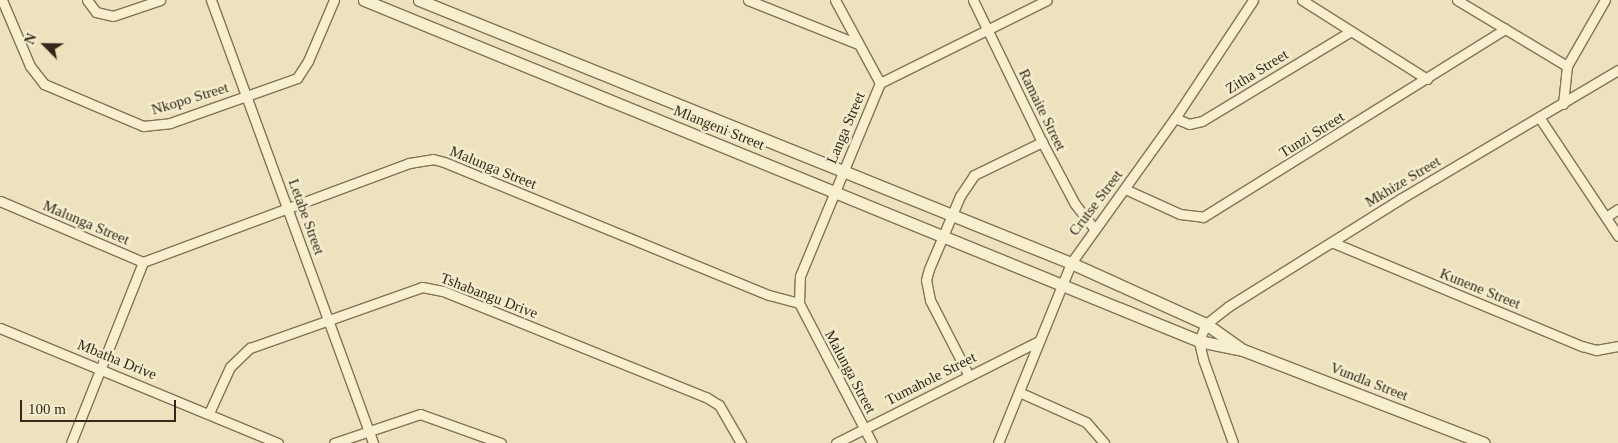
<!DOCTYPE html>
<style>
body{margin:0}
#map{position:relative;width:1618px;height:443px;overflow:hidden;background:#ede2bd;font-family:"Times New Roman",serif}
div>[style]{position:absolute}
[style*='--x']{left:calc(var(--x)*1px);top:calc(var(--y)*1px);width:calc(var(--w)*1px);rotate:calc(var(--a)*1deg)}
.roads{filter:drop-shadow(1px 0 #847256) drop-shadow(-1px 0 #847256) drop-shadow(0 1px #847256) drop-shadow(0 -1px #847256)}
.street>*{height:9px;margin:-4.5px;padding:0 4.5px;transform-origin:4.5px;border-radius:4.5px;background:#f8efcf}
.secondary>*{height:11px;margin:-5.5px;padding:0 5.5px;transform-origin:5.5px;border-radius:5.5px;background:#f8efcf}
span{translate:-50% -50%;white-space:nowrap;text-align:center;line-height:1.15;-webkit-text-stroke:5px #f4eccc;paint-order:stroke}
.street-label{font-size:15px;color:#33291b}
.north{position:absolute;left:20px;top:20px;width:50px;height:50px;-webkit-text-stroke:4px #f4eccc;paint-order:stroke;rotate:293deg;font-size:14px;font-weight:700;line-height:20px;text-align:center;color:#33291b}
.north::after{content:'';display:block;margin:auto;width:18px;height:22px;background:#33291b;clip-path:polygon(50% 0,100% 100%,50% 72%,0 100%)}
.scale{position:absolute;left:20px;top:400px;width:156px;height:22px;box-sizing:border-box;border:2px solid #33291b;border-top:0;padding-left:6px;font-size:15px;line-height:18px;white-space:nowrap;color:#33291b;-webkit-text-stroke:4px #f4eccc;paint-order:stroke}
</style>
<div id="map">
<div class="roads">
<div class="street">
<i style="--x:2;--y:0;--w:72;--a:67"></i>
<i style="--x:30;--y:66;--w:23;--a:52"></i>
<i style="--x:44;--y:84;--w:108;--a:23"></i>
<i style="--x:143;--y:126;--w:27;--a:-6"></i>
<i style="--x:170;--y:123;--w:135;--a:-19.5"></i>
<i style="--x:297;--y:78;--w:20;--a:-57"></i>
<i style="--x:308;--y:61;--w:66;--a:-66.9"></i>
<i style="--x:87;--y:0;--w:15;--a:53"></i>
<i style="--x:96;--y:12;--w:17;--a:13"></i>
<i style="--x:113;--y:16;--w:50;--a:-18.8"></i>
<i style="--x:211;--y:0;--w:472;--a:69.9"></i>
<i style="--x:748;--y:0;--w:118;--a:21.8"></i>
<i style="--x:835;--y:0;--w:94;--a:61.5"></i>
<i style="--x:973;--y:0;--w:158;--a:64.1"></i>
<i style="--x:1042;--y:142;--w:70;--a:62"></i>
<i style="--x:1075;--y:204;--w:31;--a:52"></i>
<i style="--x:1302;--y:0;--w:148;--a:32.3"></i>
<i style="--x:1457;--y:0;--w:128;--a:31"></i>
<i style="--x:1563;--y:104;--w:38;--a:-84"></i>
<i style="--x:1567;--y:66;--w:76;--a:-60.1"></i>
<i style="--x:1539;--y:117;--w:143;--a:56.4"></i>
<i style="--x:1175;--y:118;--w:15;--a:23"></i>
<i style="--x:1189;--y:124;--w:13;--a:-13"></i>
<i style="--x:1202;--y:121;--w:174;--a:-31.1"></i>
<i style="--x:1125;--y:189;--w:60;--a:24.4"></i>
<i style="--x:1180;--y:214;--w:23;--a:7"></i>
<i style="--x:1203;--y:217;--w:356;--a:-31.9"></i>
<i style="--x:0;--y:201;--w:155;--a:23.1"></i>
<i style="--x:143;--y:262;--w:284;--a:-20.4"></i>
<i style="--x:409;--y:163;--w:24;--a:-9"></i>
<i style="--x:433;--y:159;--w:11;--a:15"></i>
<i style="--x:444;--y:162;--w:351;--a:22.3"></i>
<i style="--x:769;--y:295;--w:31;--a:15"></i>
<i style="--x:799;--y:303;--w:158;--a:62.5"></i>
<i style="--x:1606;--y:217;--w:14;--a:-34"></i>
<i style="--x:1334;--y:243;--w:269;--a:22.6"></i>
<i style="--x:1582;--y:346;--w:15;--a:16"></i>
<i style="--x:1596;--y:350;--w:22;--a:-10"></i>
<i style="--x:799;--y:303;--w:27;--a:-88"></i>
<i style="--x:800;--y:276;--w:209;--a:-67.5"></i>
<i style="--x:880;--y:83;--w:186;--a:-26.4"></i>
<i style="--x:0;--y:328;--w:301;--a:22.5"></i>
<i style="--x:969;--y:376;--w:85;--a:-117.2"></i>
<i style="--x:930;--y:300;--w:20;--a:-101"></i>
<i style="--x:926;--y:280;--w:11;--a:-75"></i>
<i style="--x:929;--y:269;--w:79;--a:-67"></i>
<i style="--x:960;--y:196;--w:25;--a:-56"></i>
<i style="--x:974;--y:175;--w:76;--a:-25.9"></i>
<i style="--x:1019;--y:392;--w:73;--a:24.1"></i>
<i style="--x:1086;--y:422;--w:28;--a:49"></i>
<i style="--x:209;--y:413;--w:51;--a:-65.5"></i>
<i style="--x:230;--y:367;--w:28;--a:-44"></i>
<i style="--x:250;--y:348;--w:182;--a:-19.5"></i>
<i style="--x:422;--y:287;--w:21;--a:11"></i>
<i style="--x:443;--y:291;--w:284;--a:22"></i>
<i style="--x:706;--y:397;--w:15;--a:32"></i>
<i style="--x:719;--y:405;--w:44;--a:59.9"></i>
<i style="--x:71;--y:443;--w:195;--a:-68.3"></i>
<i style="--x:334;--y:443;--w:91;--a:-18.6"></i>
<i style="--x:420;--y:414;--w:86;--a:19.7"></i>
<i style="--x:836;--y:443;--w:227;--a:-26.7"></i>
<i style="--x:998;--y:443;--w:194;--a:-67.9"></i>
<i style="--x:1071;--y:263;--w:178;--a:-54.4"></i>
<i style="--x:1175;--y:118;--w:141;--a:-56.5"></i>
<i style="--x:1233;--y:443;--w:89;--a:-109.7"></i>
<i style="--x:1203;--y:359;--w:18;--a:-103"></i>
<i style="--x:1199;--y:341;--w:18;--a:-68"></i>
<i style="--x:1206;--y:324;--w:29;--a:-38"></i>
<i style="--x:1229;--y:306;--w:202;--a:-32"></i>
<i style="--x:1400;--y:199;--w:253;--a:-30.6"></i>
</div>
<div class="secondary">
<i style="--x:364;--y:0;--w:902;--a:22.21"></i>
<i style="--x:1199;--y:341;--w:45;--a:11.6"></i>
<i style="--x:1243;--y:350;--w:258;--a:21.1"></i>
<i style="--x:419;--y:0;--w:703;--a:21.97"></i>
<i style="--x:1071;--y:263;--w:148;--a:24.3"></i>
<i style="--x:1206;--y:324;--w:42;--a:35.2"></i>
</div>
</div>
<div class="street-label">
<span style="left:1257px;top:72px;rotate:-32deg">Zitha Street</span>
<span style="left:190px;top:99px;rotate:-17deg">Nkopo Street</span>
<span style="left:1042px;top:110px;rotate:64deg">Ramaite Street</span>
<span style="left:719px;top:128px;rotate:22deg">Mlangeni Street</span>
<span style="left:846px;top:128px;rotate:-67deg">Langa Street</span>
<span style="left:1312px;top:135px;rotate:-32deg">Tunzi Street</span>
<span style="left:493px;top:168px;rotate:22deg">Malunga Street</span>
<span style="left:1403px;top:182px;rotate:-31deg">Mkhize Street</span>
<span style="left:1096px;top:203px;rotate:-53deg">Crutse Street</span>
<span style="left:306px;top:217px;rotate:70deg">Letabe Street</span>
<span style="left:86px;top:223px;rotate:23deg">Malunga Street</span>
<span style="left:1480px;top:289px;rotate:22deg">Kunene Street</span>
<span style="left:489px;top:296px;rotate:21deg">Tshabangu Drive</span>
<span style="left:117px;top:360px;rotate:22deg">Mbatha Drive</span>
<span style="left:850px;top:372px;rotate:62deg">Malunga Street</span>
<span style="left:931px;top:379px;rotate:-27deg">Tumahole Street</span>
<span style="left:1369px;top:382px;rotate:21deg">Vundla Street</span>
</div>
<div class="north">N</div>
<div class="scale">100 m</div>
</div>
